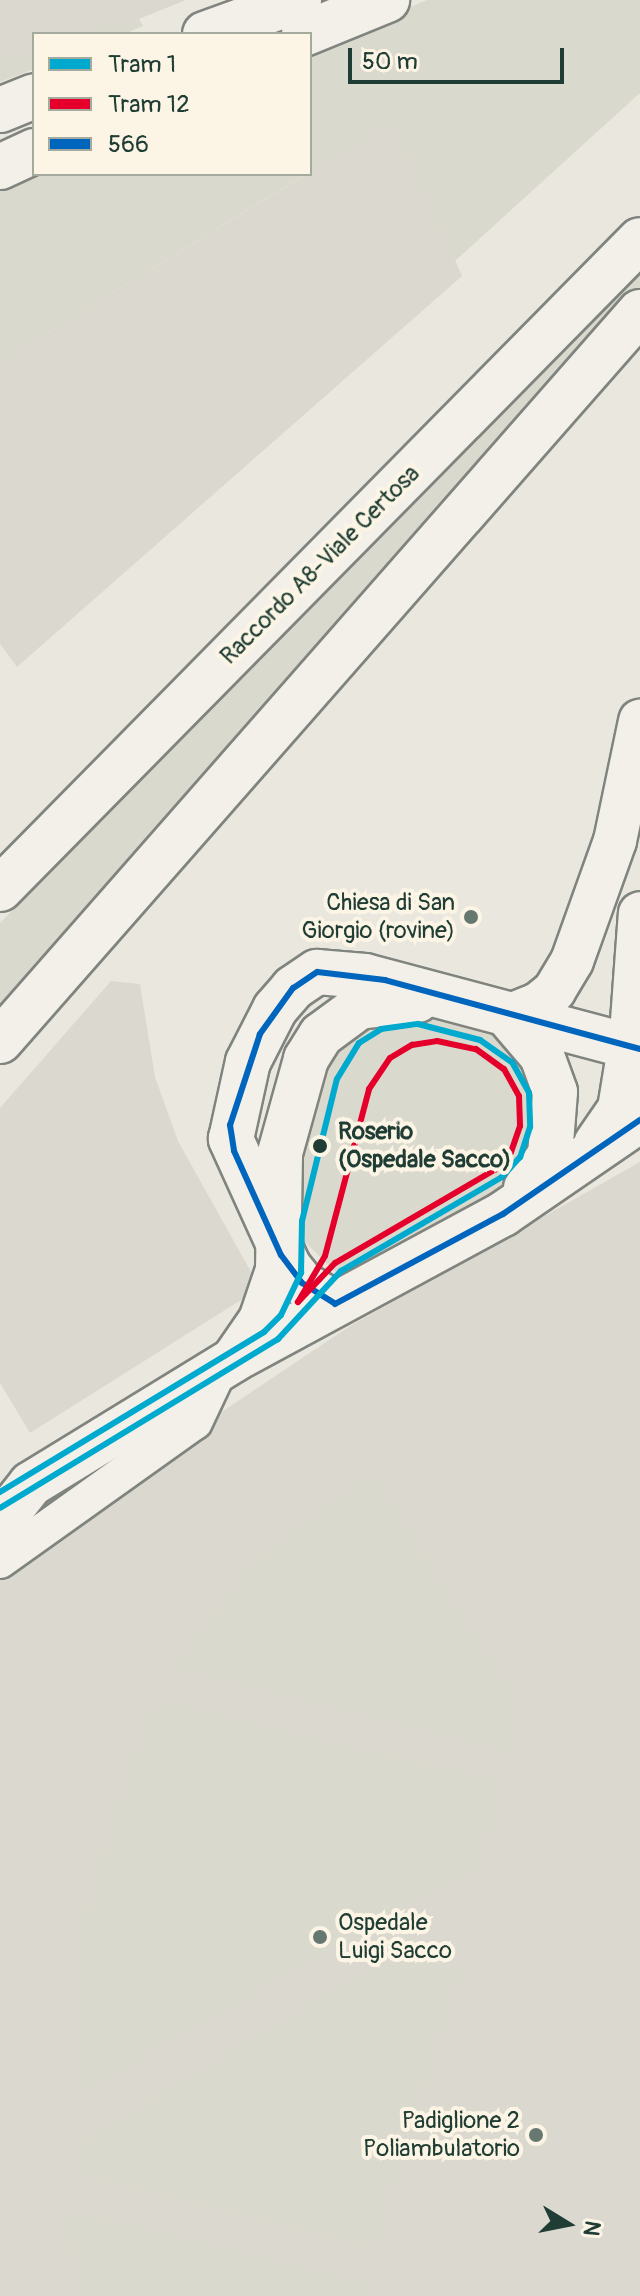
<!DOCTYPE html>
<style>
body{margin:0}
#map{position:relative;width:640px;height:2296px;overflow:hidden;background:#eae7df;font-family:Pangolin,sans-serif}
div>[style]{position:absolute}
[style*='--x']{left:calc(var(--x)*1px);top:calc(var(--y)*1px);width:calc(var(--w)*1px);rotate:calc(var(--a)*1deg)}
.built>*{inset:0;background:#dbd9cf}
.green>*{inset:0;background:#dad9cd}
.roads{filter:drop-shadow(2px 0 #80847f) drop-shadow(-2px 0 #80847f) drop-shadow(0 2px #80847f) drop-shadow(0 -2px #80847f)}
.minor>*{height:34px;margin:-17px;padding:0 17px;transform-origin:17px;border-radius:17px;background:#f3f0ea}
.tertiary>*{height:42px;margin:-21px;padding:0 21px;transform-origin:21px;border-radius:21px;background:#f3f0ea}
.secondary>*{height:44px;margin:-22px;padding:0 22px;transform-origin:22px;border-radius:22px;background:#f3f0ea}
.motorway>*{height:44px;margin:-22px;padding:0 22px;transform-origin:22px;border-radius:22px;background:#f3f0ea}
.bus-1>*{height:6px;margin:-3px;padding:0 3px;transform-origin:3px;border-radius:3px;background:#0065bd}
.tram-1>*{height:6px;margin:-3px;padding:0 3px;transform-origin:3px;border-radius:3px;background:#00a9ce}
.tram-2>*{height:6px;margin:-3px;padding:0 3px;transform-origin:3px;border-radius:3px;background:#e4002b}
.dots>*{width:22px;height:22px;translate:-50% -50%;box-sizing:border-box;border:4px solid #fcf5e5;border-radius:50%}
span{translate:-50% -50%;white-space:nowrap;text-align:center;line-height:1.15;-webkit-text-stroke:8px #fcf5e5;paint-order:stroke}
.street-label{font-size:24px;color:#1f3d34}
.poi-label{font-size:24px;color:#1f3d34}
.right{translate:-100% -50%;text-align:right}
.left{translate:0 -50%;text-align:left}
.stop-label{font-size:24px;color:#1f3d34;font-weight:700}
.legend{position:absolute;left:32px;top:32px;width:280px;height:144px;box-sizing:border-box;background:#fcf5e5;border:2px solid #a4ab9e;margin:0;padding:10px 14px;list-style:none;font-size:24px;color:#1f3d34}
.legend li{display:flex;align-items:center;gap:16px;height:40px}
.legend b{width:40px;border:2px solid #a4ab9e}
.north{position:absolute;left:528px;top:2184px;width:80px;height:80px;-webkit-text-stroke:6px #fcf5e5;paint-order:stroke;rotate:100deg;font-size:22px;font-weight:700;line-height:32px;text-align:center;color:#1f3d34}
.north::after{content:'';display:block;margin:auto;width:28px;height:36px;background:#1f3d34;clip-path:polygon(50% 0,100% 100%,50% 72%,0 100%)}
.scale{position:absolute;left:348px;top:48px;width:216px;height:36px;box-sizing:border-box;border:4px solid #1f3d34;border-top:0;padding-left:10px;font-size:24px;line-height:28px;white-space:nowrap;color:#1f3d34;-webkit-text-stroke:6px #fcf5e5;paint-order:stroke}
</style>
<div id="map">
<div class="built">
<i style="clip-path:polygon(0 0,186px 0,139px 19px,72px 34px,34px 34px,34px 49px,0 62px)"></i>
<i style="clip-path:polygon(393px 121px,462px 276px,17px 667px,0 644px,0 362px)"></i>
<i style="clip-path:polygon(111px 981px,140px 984px,155px 1077px,178px 1141px,260px 1288px,30px 1433px,0 1383px,0 1108px)"></i>
<i style="clip-path:polygon(640px 1162px,640px 2296px,0 2296px,0 1579px,211px 1419px,350px 1326px)"></i>
</div>
<div class="green">
<i style="clip-path:polygon(427px 0,640px 0,640px 93px,455px 261px,393px 121px,310px 172px,310px 49px)"></i>
<i style="clip-path:polygon(139px 19px,143px 26px,124px 34px,72px 34px)"></i>
<i style="clip-path:polygon(34px 49px,34px 69px,0 82px,0 62px)"></i>
<i style="clip-path:polygon(34px 174px,306px 174px,0 362px,0 186px)"></i>
<i style="clip-path:polygon(640px 270px,640px 289px,0 1023px,0 923px)"></i>
<i style="clip-path:polygon(406px 1009px,484px 1027px,514px 1046px,546px 1119px,516px 1183px,350px 1286px,294px 1231px,289px 1194px,320px 1079px,335px 1054px,352px 1036px)"></i>
<i style="clip-path:polygon(370px 1473px,519px 1703px,507px 1751px,177px 1669px,243px 1573px)"></i>
<i style="clip-path:polygon(158px 1701px,499px 1782px,481px 1863px,84px 2090px,78px 2006px,88px 1908px,130px 1765px)"></i>
<i style="clip-path:polygon(397px 1952px,460px 1969px,373px 2247px,72px 2172px,88px 2139px)"></i>
<i style="clip-path:polygon(66px 2211px,370px 2283px,367px 2296px,81px 2296px)"></i>
</div>
<div class="roads">
<div class="minor">
<i style="--x:0;--y:1561;--w:239;--a:-35.5"></i>
<i style="--x:195;--y:1422;--w:59;--a:-64.7"></i>
</div>
<div class="tertiary">
<i style="--x:508;--y:1016;--w:32;--a:-22"></i>
<i style="--x:538;--y:1004;--w:21;--a:-39"></i>
<i style="--x:554;--y:991;--w:35;--a:-59"></i>
<i style="--x:572;--y:961;--w:127;--a:-70.3"></i>
<i style="--x:615;--y:841;--w:123;--a:-78.2"></i>
<i style="--x:630;--y:1048;--w:135;--a:-85.8"></i>
</div>
<div class="secondary">
<i style="--x:508;--y:1016;--w:52;--a:49.6"></i>
<i style="--x:542;--y:1056;--w:38;--a:70"></i>
<i style="--x:555;--y:1092;--w:63;--a:94.5"></i>
<i style="--x:550;--y:1155;--w:41;--a:126"></i>
<i style="--x:596;--y:1144;--w:42;--a:-55.6"></i>
<i style="--x:620;--y:1109;--w:62;--a:-80.7"></i>
<i style="--x:335;--y:1304;--w:39;--a:-148"></i>
<i style="--x:302;--y:1283;--w:21;--a:-129"></i>
<i style="--x:289;--y:1267;--w:141;--a:-114.4"></i>
<i style="--x:231;--y:1139;--w:79;--a:-77.6"></i>
<i style="--x:248;--y:1062;--w:59;--a:-63"></i>
<i style="--x:275;--y:1009;--w:28;--a:-49"></i>
<i style="--x:293;--y:988;--w:29;--a:-34"></i>
<i style="--x:317;--y:972;--w:48;--a:4.8"></i>
<i style="--x:365;--y:976;--w:285;--a:14.9"></i>
<i style="--x:237;--y:1355;--w:42;--a:-55.6"></i>
<i style="--x:261;--y:1320;--w:53;--a:-71.2"></i>
<i style="--x:278;--y:1270;--w:117;--a:-89"></i>
<i style="--x:280;--y:1153;--w:98;--a:-74.5"></i>
<i style="--x:306;--y:1059;--w:28;--a:-58"></i>
<i style="--x:321;--y:1035;--w:47;--a:-36.4"></i>
<i style="--x:359;--y:1007;--w:59;--a:-6.8"></i>
<i style="--x:0;--y:1523;--w:50;--a:-51.5"></i>
<i style="--x:31;--y:1484;--w:237;--a:-31.5"></i>
<i style="--x:233;--y:1360;--w:307;--a:-28.4"></i>
<i style="--x:503;--y:1214;--w:166;--a:-34.5"></i>
</div>
<div class="motorway">
<i style="--x:205;--y:34;--w:100;--a:-19.9"></i>
<i style="--x:304;--y:34;--w:90;--a:-22.3"></i>
<i style="--x:0;--y:110;--w:37;--a:-22"></i>
<i style="--x:0;--y:167;--w:38;--a:-25"></i>
<i style="--x:0;--y:889;--w:911;--a:-45.4"></i>
<i style="--x:0;--y:1041;--w:970;--a:-48.72"></i>
</div>
</div>
<div class="bus-1">
<i style="--x:640;--y:1049;--w:264;--a:-164.9"></i>
<i style="--x:385;--y:980;--w:68;--a:-173.3"></i>
<i style="--x:317;--y:972;--w:29;--a:146"></i>
<i style="--x:293;--y:988;--w:57;--a:125.7"></i>
<i style="--x:260;--y:1034;--w:96;--a:108.2"></i>
<i style="--x:230;--y:1125;--w:26;--a:81"></i>
<i style="--x:234;--y:1151;--w:114;--a:65.7"></i>
<i style="--x:281;--y:1255;--w:35;--a:53"></i>
<i style="--x:302;--y:1283;--w:39;--a:32"></i>
<i style="--x:335;--y:1304;--w:191;--a:-28.2"></i>
<i style="--x:503;--y:1214;--w:166;--a:-34.5"></i>
</div>
<div class="tram-1">
<i style="--x:0;--y:1492;--w:309;--a:-31.2"></i>
<i style="--x:264;--y:1332;--w:24;--a:-45"></i>
<i style="--x:281;--y:1315;--w:47;--a:-64.5"></i>
<i style="--x:301;--y:1273;--w:52;--a:-88.9"></i>
<i style="--x:302;--y:1221;--w:146;--a:-76.2"></i>
<i style="--x:337;--y:1079;--w:42;--a:-58.6"></i>
<i style="--x:359;--y:1043;--w:26;--a:-32"></i>
<i style="--x:381;--y:1029;--w:37;--a:-8"></i>
<i style="--x:418;--y:1024;--w:64;--a:14.5"></i>
<i style="--x:480;--y:1040;--w:39;--a:35"></i>
<i style="--x:512;--y:1062;--w:35;--a:61"></i>
<i style="--x:529;--y:1093;--w:34;--a:88"></i>
<i style="--x:530;--y:1127;--w:32;--a:108"></i>
<i style="--x:520;--y:1157;--w:27;--a:132"></i>
<i style="--x:502;--y:1177;--w:186;--a:149.7"></i>
<i style="--x:341;--y:1271;--w:93;--a:132.8"></i>
<i style="--x:278;--y:1339;--w:325;--a:148.7"></i>
</div>
<div class="tram-2">
<i style="--x:437;--y:1041;--w:40;--a:12"></i>
<i style="--x:476;--y:1049;--w:34;--a:36"></i>
<i style="--x:504;--y:1069;--w:31;--a:61"></i>
<i style="--x:519;--y:1096;--w:30;--a:88"></i>
<i style="--x:520;--y:1126;--w:28;--a:109"></i>
<i style="--x:511;--y:1152;--w:23;--a:131"></i>
<i style="--x:496;--y:1169;--w:186;--a:149.7"></i>
<i style="--x:335;--y:1263;--w:54;--a:133.5"></i>
<i style="--x:298;--y:1302;--w:53;--a:-59.6"></i>
<i style="--x:325;--y:1256;--w:173;--a:-75.2"></i>
<i style="--x:369;--y:1089;--w:37;--a:-56"></i>
<i style="--x:390;--y:1058;--w:26;--a:-31"></i>
<i style="--x:412;--y:1045;--w:25;--a:-9"></i>
</div>
<div class="dots">
<i style="left:471px;top:917px;background:#667870"></i>
<i style="left:320px;top:1146px;background:#1f3d34"></i>
<i style="left:320px;top:1937px;background:#667870"></i>
<i style="left:536px;top:2135px;background:#667870"></i>
</div>
<div class="street-label">
<span style="left:320px;top:565px;rotate:-45deg">Raccordo A8-Viale Certosa</span>
</div>
<div class="poi-label">
<span class="right" style="left:455px;top:917px">Chiesa di San<br>Giorgio (rovine)</span>
<span class="left" style="left:338px;top:1937px">Ospedale<br>Luigi Sacco</span>
<span class="right" style="left:520px;top:2135px">Padiglione 2<br>Poliambulatorio</span>
</div>
<div class="stop-label">
<span class="left" style="left:338px;top:1146px">Roserio<br>(Ospedale Sacco)</span>
</div>
<ul class="legend">
<li><b style="height:10px;background:#00a9ce"></b>Tram 1</li>
<li><b style="height:10px;background:#e4002b"></b>Tram 12</li>
<li><b style="height:10px;background:#0065bd"></b>566</li>
</ul>
<div class="north">N</div>
<div class="scale">50 m</div>
</div>
